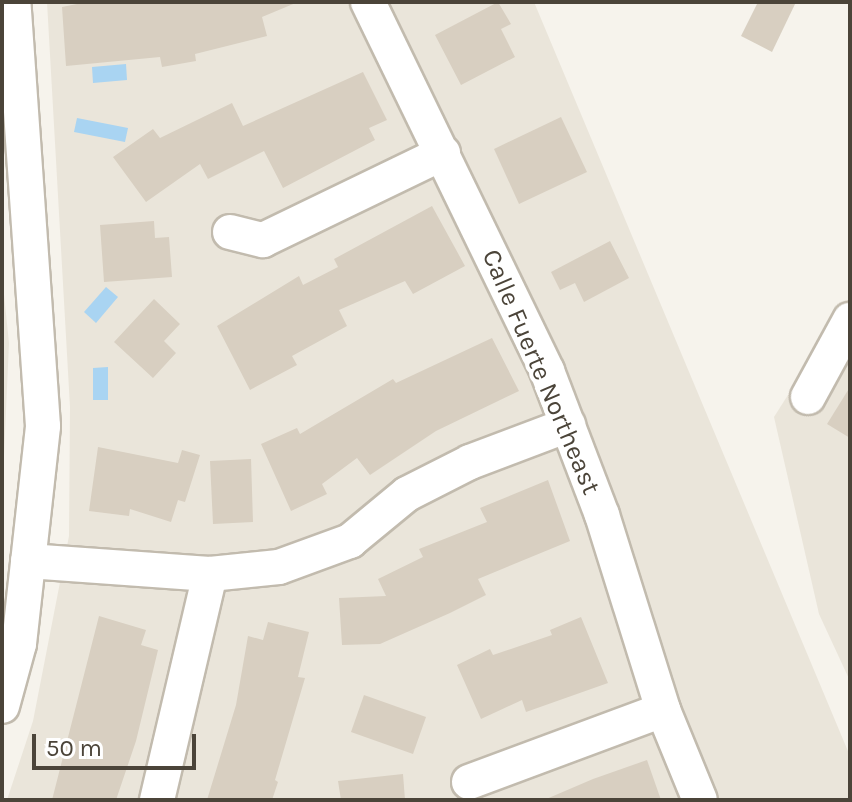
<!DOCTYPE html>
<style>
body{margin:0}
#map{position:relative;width:852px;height:802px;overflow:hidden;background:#f6f3ec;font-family:Karla,sans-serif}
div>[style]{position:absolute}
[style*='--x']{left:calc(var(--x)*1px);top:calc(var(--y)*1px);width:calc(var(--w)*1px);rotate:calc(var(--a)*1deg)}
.residential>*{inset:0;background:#eae5da}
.water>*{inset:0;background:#a9d4f2}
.building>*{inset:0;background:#d8cfc1}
.roads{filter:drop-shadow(2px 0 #c2bbae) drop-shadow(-2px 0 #c2bbae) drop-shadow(0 2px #c2bbae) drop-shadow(0 -2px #c2bbae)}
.minor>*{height:34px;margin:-17px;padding:0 17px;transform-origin:17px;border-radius:17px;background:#fff}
span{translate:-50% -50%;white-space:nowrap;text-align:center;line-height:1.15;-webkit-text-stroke:8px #fff;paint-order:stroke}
.street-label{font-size:26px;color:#4b4439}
.frame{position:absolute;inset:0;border:4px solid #4b4439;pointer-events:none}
.scale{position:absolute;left:32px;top:734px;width:164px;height:36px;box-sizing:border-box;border:4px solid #4b4439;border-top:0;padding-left:10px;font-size:24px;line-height:28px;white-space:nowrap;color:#4b4439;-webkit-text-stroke:6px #fff;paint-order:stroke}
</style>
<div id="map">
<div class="residential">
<i style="clip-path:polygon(47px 2px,534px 2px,850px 756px,850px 800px,7px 800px,33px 721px,69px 536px,70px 407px)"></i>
<i style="clip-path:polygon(2px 275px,9px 343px,2px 501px)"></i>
<i style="clip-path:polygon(850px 297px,850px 681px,819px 614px,774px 417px)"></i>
</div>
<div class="water">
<i style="clip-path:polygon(126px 64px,127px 80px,93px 83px,92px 67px)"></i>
<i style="clip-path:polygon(77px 118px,128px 128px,125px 142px,74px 132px)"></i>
<i style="clip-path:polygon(106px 287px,118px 297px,96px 323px,84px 312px)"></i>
<i style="clip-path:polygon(108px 367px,108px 400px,93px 400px,93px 368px)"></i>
</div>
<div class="building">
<i style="clip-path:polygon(87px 2px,298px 2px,262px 17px,267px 36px,195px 54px,196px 61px,162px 67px,160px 57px,66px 66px,62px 7px)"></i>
<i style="clip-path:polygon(498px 2px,511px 24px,501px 29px,515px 57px,461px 85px,435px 35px)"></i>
<i style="clip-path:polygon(758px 2px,796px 2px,772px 52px,741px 36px)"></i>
<i style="clip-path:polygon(363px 72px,387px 120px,369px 128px,375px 140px,283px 188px,264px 151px,208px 179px,200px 164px,146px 202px,113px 157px,153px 129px,160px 138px,232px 103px,243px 126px)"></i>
<i style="clip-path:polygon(561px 117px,587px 172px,519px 204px,494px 149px)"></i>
<i style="clip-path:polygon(432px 206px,465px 266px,413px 294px,405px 281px,339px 310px,347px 326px,292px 356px,297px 365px,250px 390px,217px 326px,299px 276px,303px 285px,338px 267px,334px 259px)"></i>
<i style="clip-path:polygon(154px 221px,155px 238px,169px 237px,172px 277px,104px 282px,100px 225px)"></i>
<i style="clip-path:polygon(610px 241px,629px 278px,584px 302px,575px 283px,560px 290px,551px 272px)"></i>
<i style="clip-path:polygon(154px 299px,180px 324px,164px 341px,176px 353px,153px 378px,114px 342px)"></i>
<i style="clip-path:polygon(492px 338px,519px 391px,436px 431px,370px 475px,357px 458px,322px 484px,327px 494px,291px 511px,261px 444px,297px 428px,300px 434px,393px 379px,396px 383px)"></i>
<i style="clip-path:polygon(850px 387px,850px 438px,827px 424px)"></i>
<i style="clip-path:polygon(98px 447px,178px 463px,182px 450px,200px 455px,185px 502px,178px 500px,171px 522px,130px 509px,129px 516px,89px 511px)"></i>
<i style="clip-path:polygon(251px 459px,253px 522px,213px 524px,210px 461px)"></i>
<i style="clip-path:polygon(548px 480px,570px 541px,478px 579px,486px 595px,450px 613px,380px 644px,342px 645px,339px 598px,386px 596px,378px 579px,423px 557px,419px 549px,487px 522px,480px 508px)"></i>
<i style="clip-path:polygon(99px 616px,146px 630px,141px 645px,158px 650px,136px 741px,116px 800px,52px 800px)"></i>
<i style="clip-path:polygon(581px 617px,608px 683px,526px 712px,522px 700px,481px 719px,457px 665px,490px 649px,493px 655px,552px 635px,550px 630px)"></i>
<i style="clip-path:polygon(268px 622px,309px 632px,298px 677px,305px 678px,275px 780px,278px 782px,272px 800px,207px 800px,236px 705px,248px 636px,263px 640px)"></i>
<i style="clip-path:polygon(364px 695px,426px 717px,413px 754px,351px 732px)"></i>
<i style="clip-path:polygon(647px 760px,661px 800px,544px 800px,593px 779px)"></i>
<i style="clip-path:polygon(403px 774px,405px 800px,341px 800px,338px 781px)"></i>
</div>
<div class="roads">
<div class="minor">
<i style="--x:368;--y:2;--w:410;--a:64.1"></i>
<i style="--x:547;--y:371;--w:154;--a:69.1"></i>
<i style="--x:602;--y:515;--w:204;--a:72.6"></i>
<i style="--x:663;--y:710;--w:97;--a:67.7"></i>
<i style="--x:230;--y:232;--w:34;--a:14"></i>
<i style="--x:263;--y:240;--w:200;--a:-25.8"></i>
<i style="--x:808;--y:397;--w:88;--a:-61.4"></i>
<i style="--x:28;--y:561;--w:182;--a:4.1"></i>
<i style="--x:210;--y:574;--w:69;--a:-5.8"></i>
<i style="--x:279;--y:567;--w:76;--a:-20.1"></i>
<i style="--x:350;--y:541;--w:74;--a:-39.5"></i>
<i style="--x:407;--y:494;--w:71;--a:-26.9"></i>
<i style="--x:470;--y:462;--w:105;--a:-20.7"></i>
<i style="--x:2;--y:706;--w:64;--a:-74.7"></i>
<i style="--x:19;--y:644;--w:219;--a:-83.7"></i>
<i style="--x:43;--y:426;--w:425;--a:-94"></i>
<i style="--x:469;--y:782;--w:207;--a:-20.4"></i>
<i style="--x:157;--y:800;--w:232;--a:-76.8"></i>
</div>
</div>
<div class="street-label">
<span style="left:541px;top:372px;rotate:67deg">Calle Fuerte Northeast</span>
</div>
<div class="frame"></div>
<div class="scale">50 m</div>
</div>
